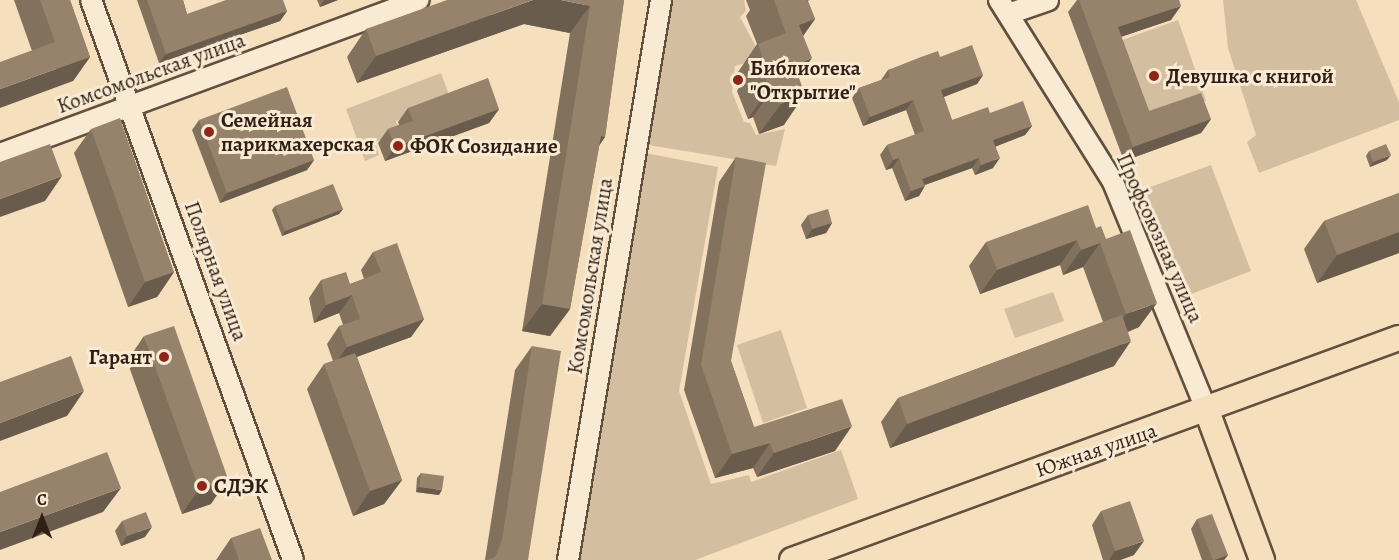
<!DOCTYPE html>
<meta charset="utf-8">
<style>
body{margin:0}
#map{position:relative;width:1399px;height:560px;overflow:hidden;background:#f5dfbc;font-family:Alegreya,serif}
div>[style]{position:absolute}
[style*='--x']{left:calc(var(--x)*1px);top:calc(var(--y)*1px);width:calc(var(--w)*1px);rotate:calc(var(--a)*1deg)}
.green>*{inset:0;background:#d4bea0}
.roads{filter:drop-shadow(2px 0 #624f3f) drop-shadow(-2px 0 #624f3f) drop-shadow(0 2px #624f3f) drop-shadow(0 -2px #624f3f)}
.minor>*{height:20px;margin:-10px;padding:0 10px;transform-origin:10px;border-radius:10px;background:#f8ead3}
.major>*{height:24px;margin:-12px;padding:0 12px;transform-origin:12px;border-radius:12px;background:#f5dfbc}
.wall>*{inset:0;background:#82715d}
.shaded-wall>*{inset:0;background:#6a5c4c}
.building>*{inset:0;background:#97836c}
.dots>*{width:16px;height:16px;translate:-50% -50%;box-sizing:border-box;border:3px solid #f8ead3;border-radius:50%}
span{translate:-50% -50%;white-space:nowrap;text-align:center;line-height:1.15;-webkit-text-stroke:6px #f8ead3;paint-order:stroke}
.poi-label{font-size:21px;color:#311f15;font-weight:700}
.left{translate:0 -50%;text-align:left}
.right{translate:-100% -50%;text-align:right}
.street-label{font-size:21px;color:#311f15}
.north{position:absolute;left:12px;top:488px;width:60px;height:60px;-webkit-text-stroke:4px #f8ead3;paint-order:stroke;rotate:0deg;font-size:16px;font-weight:700;line-height:24px;text-align:center;color:#311f15}
.north::after{content:'';display:block;margin:auto;width:21px;height:27px;background:#311f15;clip-path:polygon(50% 0,100% 100%,50% 72%,0 100%)}
</style>
<div id="map">
<div class="green">
<i style="clip-path:polygon(667px 0,744px 0,746px 11px,740px 17px,762px 58px,735px 66px,732px 92px,744px 122px,750px 123px,756px 135px,785px 129px,776px 166px,642px 144px)"></i>
<i style="clip-path:polygon(1223px 0,1356px 0,1399px 102px,1399px 120px,1259px 173px,1247px 142px,1256px 135px,1228px 48px)"></i>
<i style="clip-path:polygon(1178px 20px,1206px 101px,1151px 121px,1122px 40px)"></i>
<i style="clip-path:polygon(441px 73px,451px 100px,396px 121px,400px 132px,375px 142px,379px 155px,365px 161px,346px 109px)"></i>
<i style="clip-path:polygon(640px 152px,718px 167px,679px 391px,711px 484px,749px 475px,751px 482px,841px 450px,858px 499px,695px 560px,573px 560px)"></i>
<i style="clip-path:polygon(1211px 165px,1251px 271px,1186px 296px,1145px 189px)"></i>
<i style="clip-path:polygon(1053px 292px,1064px 321px,1015px 338px,1004px 309px)"></i>
<i style="clip-path:polygon(781px 330px,807px 408px,763px 423px,737px 345px)"></i>
</div>
<div class="roads">
<div class="minor">
<i style="--x:91;--y:0;--w:595;--a:70.16"></i>
<i style="--x:999;--y:0;--w:215;--a:57.9"></i>
<i style="--x:1113;--y:182;--w:248;--a:67.7"></i>
<i style="--x:1014;--y:12;--w:36;--a:-19"></i>
<i style="--x:0;--y:154;--w:446;--a:-20.2"></i>
<i style="--x:568;--y:560;--w:568;--a:-80.57"></i>
</div>
<div class="major">
<i style="--x:1207;--y:411;--w:159;--a:69.7"></i>
<i style="--x:792;--y:560;--w:646;--a:-20.09"></i>
</div>
</div>
<div class="wall">
<i style="clip-path:polygon(14px 0,70px 0,90px 57px,73px 81px,32px 51px)"></i>
<i style="clip-path:polygon(137px 0,183px 0,187px 14px,287px 11px,280px 21px,159px 63px)"></i>
<i style="clip-path:polygon(317px 0,338px 0,320px 7px)"></i>
<i style="clip-path:polygon(624px 0,605px 137px,599px 146px,570px 309px,550px 336px,522px 331px,570px 33px,524px 24px,357px 83px,347px 57px,366px 29px)"></i>
<i style="clip-path:polygon(746px 0,809px 0,808px 1px,815px 19px,803px 36px,798px 77px,784px 125px,759px 134px,753px 117px,748px 119px,737px 91px,740px 86px,736px 75px,757px 44px,746px 16px,750px 10px)"></i>
<i style="clip-path:polygon(1077px 0,1179px 0,1171px 20px,1121px 37px,1149px 111px,1211px 119px,1201px 133px,1124px 161px,1068px 12px)"></i>
<i style="clip-path:polygon(940px 57px,983px 75px,977px 84px,944px 97px,952px 120px,990px 113px,1032px 126px,1025px 135px,996px 146px,993px 168px,975px 175px,972px 168px,925px 185px,919px 196px,905px 201px,892px 168px,886px 170px,880px 155px,887px 145px,915px 135px,906px 110px,863px 126px,852px 98px,859px 88px,881px 80px,888px 70px)"></i>
<i style="clip-path:polygon(408px 108px,499px 109px,489px 123px,385px 161px,378px 143px,388px 129px,399px 125px,398px 122px)"></i>
<i style="clip-path:polygon(199px 120px,314px 160px,307px 170px,220px 203px,192px 130px)"></i>
<i style="clip-path:polygon(91px 129px,174px 272px,157px 297px,128px 307px,74px 153px)"></i>
<i style="clip-path:polygon(1369px 151px,1387px 160px,1370px 167px,1366px 156px)"></i>
<i style="clip-path:polygon(736px 157px,731px 361px,754px 427px,835px 451px,757px 477px,753px 468px,715px 478px,684px 390px,719px 182px)"></i>
<i style="clip-path:polygon(1399px 193px,1399px 253px,1317px 283px,1304px 249px,1324px 221px)"></i>
<i style="clip-path:polygon(275px 206px,343px 209px,339px 214px,282px 236px,272px 210px)"></i>
<i style="clip-path:polygon(808px 215px,832px 223px,826px 233px,806px 239px,801px 225px)"></i>
<i style="clip-path:polygon(1096px 228px,1139px 327px,1128px 332px,1114px 366px,890px 448px,881px 422px,898px 398px,1103px 322px,1083px 267px,1063px 275px,1060px 265px,980px 294px,969px 266px,986px 242px)"></i>
<i style="clip-path:polygon(373px 252px,424px 319px,411px 337px,357px 357px,402px 480px,384px 504px,353px 516px,307px 389px,324px 364px,333px 361px,327px 344px,339px 326px,343px 325px,339px 313px,314px 323px,309px 298px,321px 280px,350px 284px,364px 279px,361px 270px)"></i>
<i style="clip-path:polygon(144px 336px,211px 504px,182px 514px,127px 361px)"></i>
<i style="clip-path:polygon(532px 346px,528px 560px,485px 560px,515px 370px)"></i>
<i style="clip-path:polygon(421px 473px,439px 495px,416px 492px,417px 478px)"></i>
<i style="clip-path:polygon(1101px 511px,1134px 555px,1120px 560px,1103px 560px,1092px 525px)"></i>
<i style="clip-path:polygon(1197px 519px,1228px 555px,1224px 560px,1202px 560px,1191px 529px)"></i>
<i style="clip-path:polygon(122px 521px,145px 537px,121px 546px,115px 531px)"></i>
<i style="clip-path:polygon(231px 538px,272px 560px,216px 560px)"></i>
</div>
<div class="shaded-wall">
<i style="clip-path:polygon(324px 0,338px 0,320px 7px)"></i>
<i style="clip-path:polygon(533px 0,561px 0,590px 6px,570px 33px,524px 24px,357px 83px,376px 56px)"></i>
<i style="clip-path:polygon(1181px 6px,1171px 20px,1108px 41px,1118px 27px)"></i>
<i style="clip-path:polygon(287px 11px,280px 21px,159px 63px,166px 54px)"></i>
<i style="clip-path:polygon(815px 19px,793px 50px,799px 25px)"></i>
<i style="clip-path:polygon(90px 57px,73px 81px,0 108px,0 89px)"></i>
<i style="clip-path:polygon(812px 58px,790px 89px,794px 65px)"></i>
<i style="clip-path:polygon(983px 75px,977px 84px,935px 100px,941px 90px)"></i>
<i style="clip-path:polygon(774px 86px,753px 117px,748px 119px,769px 88px)"></i>
<i style="clip-path:polygon(805px 94px,784px 125px,759px 134px,781px 104px)"></i>
<i style="clip-path:polygon(913px 100px,906px 110px,863px 126px,870px 117px)"></i>
<i style="clip-path:polygon(499px 109px,489px 123px,385px 161px,395px 147px)"></i>
<i style="clip-path:polygon(1211px 119px,1201px 133px,1124px 161px,1133px 147px)"></i>
<i style="clip-path:polygon(1032px 126px,1025px 135px,987px 150px,993px 140px)"></i>
<i style="clip-path:polygon(601px 136px,605px 137px,586px 164px)"></i>
<i style="clip-path:polygon(1391px 155px,1387px 160px,1370px 167px,1373px 162px)"></i>
<i style="clip-path:polygon(899px 158px,892px 168px,886px 170px,893px 160px)"></i>
<i style="clip-path:polygon(979px 158px,972px 168px,916px 188px,922px 179px)"></i>
<i style="clip-path:polygon(1000px 158px,993px 168px,975px 175px,981px 165px)"></i>
<i style="clip-path:polygon(314px 160px,307px 170px,220px 203px,227px 193px)"></i>
<i style="clip-path:polygon(62px 176px,45px 201px,0 217px,0 199px)"></i>
<i style="clip-path:polygon(925px 186px,919px 196px,905px 201px,911px 191px)"></i>
<i style="clip-path:polygon(343px 209px,339px 214px,282px 236px,285px 231px)"></i>
<i style="clip-path:polygon(832px 223px,826px 233px,806px 239px,812px 229px)"></i>
<i style="clip-path:polygon(1399px 232px,1399px 253px,1317px 283px,1337px 255px)"></i>
<i style="clip-path:polygon(1077px 240px,1060px 265px,980px 294px,997px 270px)"></i>
<i style="clip-path:polygon(1100px 243px,1083px 267px,1063px 275px,1081px 250px)"></i>
<i style="clip-path:polygon(174px 272px,157px 297px,128px 307px,145px 282px)"></i>
<i style="clip-path:polygon(352px 295px,339px 313px,314px 323px,326px 305px)"></i>
<i style="clip-path:polygon(1157px 303px,1139px 327px,1109px 339px,1126px 314px)"></i>
<i style="clip-path:polygon(542px 304px,570px 309px,550px 336px,522px 331px)"></i>
<i style="clip-path:polygon(424px 319px,411px 337px,334px 365px,347px 347px)"></i>
<i style="clip-path:polygon(1131px 341px,1114px 366px,890px 448px,907px 424px)"></i>
<i style="clip-path:polygon(84px 391px,67px 416px,0 441px,0 423px)"></i>
<i style="clip-path:polygon(852px 426px,835px 451px,757px 477px,774px 453px)"></i>
<i style="clip-path:polygon(770px 443px,753px 468px,715px 478px,732px 454px)"></i>
<i style="clip-path:polygon(228px 479px,211px 504px,182px 514px,199px 489px)"></i>
<i style="clip-path:polygon(402px 480px,384px 504px,353px 516px,370px 491px)"></i>
<i style="clip-path:polygon(419px 487px,442px 490px,439px 495px,416px 492px)"></i>
<i style="clip-path:polygon(121px 488px,103px 512px,0 550px,0 532px)"></i>
<i style="clip-path:polygon(152px 527px,145px 537px,121px 546px,127px 536px)"></i>
<i style="clip-path:polygon(1144px 541px,1134px 555px,1120px 560px,1109px 560px,1115px 551px)"></i>
<i style="clip-path:polygon(1228px 555px,1224px 560px,1214px 560px)"></i>
</div>
<div class="building">
<i style="clip-path:polygon(40px 0,70px 0,90px 57px,0 89px,0 62px,55px 42px)"></i>
<i style="clip-path:polygon(147px 0,183px 0,187px 14px,226px 0,283px 0,287px 11px,166px 54px)"></i>
<i style="clip-path:polygon(447px 0,533px 0,376px 56px,366px 29px)"></i>
<i style="clip-path:polygon(561px 0,624px 0,605px 137px,601px 136px,570px 309px,542px 304px,590px 6px)"></i>
<i style="clip-path:polygon(774px 0,807px 0,815px 19px,799px 25px,812px 58px,794px 65px,805px 94px,781px 104px,774px 86px,769px 88px,758px 60px,763px 58px,758px 44px,786px 33px)"></i>
<i style="clip-path:polygon(1079px 0,1179px 0,1181px 6px,1118px 27px,1149px 111px,1201px 93px,1211px 119px,1133px 147px)"></i>
<i style="clip-path:polygon(972px 45px,983px 75px,941px 90px,952px 120px,988px 107px,990px 113px,1023px 101px,1032px 126px,993px 140px,1000px 158px,981px 165px,979px 158px,922px 179px,925px 186px,911px 191px,899px 158px,893px 160px,887px 145px,924px 131px,913px 100px,870px 117px,859px 88px,890px 77px,888px 70px,921px 57px,938px 51px,940px 57px)"></i>
<i style="clip-path:polygon(488px 78px,499px 109px,395px 147px,388px 129px,413px 121px,408px 108px)"></i>
<i style="clip-path:polygon(287px 87px,314px 160px,227px 193px,199px 120px)"></i>
<i style="clip-path:polygon(120px 118px,174px 272px,145px 282px,91px 129px)"></i>
<i style="clip-path:polygon(50px 144px,62px 176px,0 199px,0 162px)"></i>
<i style="clip-path:polygon(1386px 144px,1391px 155px,1373px 162px,1369px 151px)"></i>
<i style="clip-path:polygon(736px 157px,766px 163px,731px 361px,754px 427px,842px 399px,852px 426px,774px 453px,770px 443px,732px 454px,701px 365px)"></i>
<i style="clip-path:polygon(333px 184px,343px 209px,285px 231px,275px 206px)"></i>
<i style="clip-path:polygon(1399px 193px,1399px 232px,1337px 255px,1324px 221px)"></i>
<i style="clip-path:polygon(1088px 205px,1096px 228px,1101px 226px,1106px 239px,1130px 230px,1157px 303px,1126px 314px,1100px 243px,1081px 250px,1077px 240px,997px 270px,986px 242px)"></i>
<i style="clip-path:polygon(828px 209px,832px 223px,812px 229px,808px 215px)"></i>
<i style="clip-path:polygon(397px 243px,424px 319px,347px 347px,339px 326px,360px 319px,352px 295px,326px 305px,321px 280px,346px 272px,350px 284px,381px 272px,373px 252px)"></i>
<i style="clip-path:polygon(1122px 315px,1131px 341px,907px 424px,898px 398px)"></i>
<i style="clip-path:polygon(174px 326px,228px 479px,199px 489px,144px 336px)"></i>
<i style="clip-path:polygon(532px 346px,561px 351px,528px 560px,487px 560px,495px 557px,502px 540px)"></i>
<i style="clip-path:polygon(355px 353px,402px 480px,370px 491px,324px 364px)"></i>
<i style="clip-path:polygon(71px 356px,84px 391px,0 423px,0 382px)"></i>
<i style="clip-path:polygon(107px 452px,121px 488px,0 532px,0 492px)"></i>
<i style="clip-path:polygon(421px 473px,444px 476px,442px 490px,419px 487px)"></i>
<i style="clip-path:polygon(1130px 501px,1144px 541px,1115px 551px,1101px 511px)"></i>
<i style="clip-path:polygon(146px 512px,152px 527px,127px 536px,122px 521px)"></i>
<i style="clip-path:polygon(1212px 514px,1228px 555px,1214px 560px,1213px 560px,1197px 519px)"></i>
<i style="clip-path:polygon(260px 528px,272px 560px,239px 560px,231px 538px)"></i>
</div>
<div class="dots">
<i style="left:1154px;top:76px;background:#8f2418"></i>
<i style="left:738px;top:80px;background:#8f2418"></i>
<i style="left:209px;top:132px;background:#8f2418"></i>
<i style="left:398px;top:146px;background:#8f2418"></i>
<i style="left:164px;top:357px;background:#8f2418"></i>
<i style="left:202px;top:486px;background:#8f2418"></i>
</div>
<div class="poi-label">
<span class="left" style="left:750px;top:80px">Библиотека<br>"Открытие"</span>
<span class="left" style="left:1166px;top:76px">Девушка с книгой</span>
<span class="left" style="left:221px;top:132px">Семейная<br>парикмахерская</span>
<span class="left" style="left:410px;top:146px">ФОК Созидание</span>
<span class="right" style="left:152px;top:357px">Гарант</span>
<span class="left" style="left:214px;top:486px">СДЭК</span>
</div>
<div class="street-label">
<span style="left:151px;top:73px;rotate:-20deg">Комсомольская улица</span>
<span style="left:1160px;top:238px;rotate:66deg">Профсоюзная улица</span>
<span style="left:216px;top:271px;rotate:70deg">Полярная улица</span>
<span style="left:590px;top:276px;rotate:-81deg">Комсомольская улица</span>
<span style="left:1096px;top:450px;rotate:-19deg">Южная улица</span>
</div>
<div class="north">С</div>
</div>
